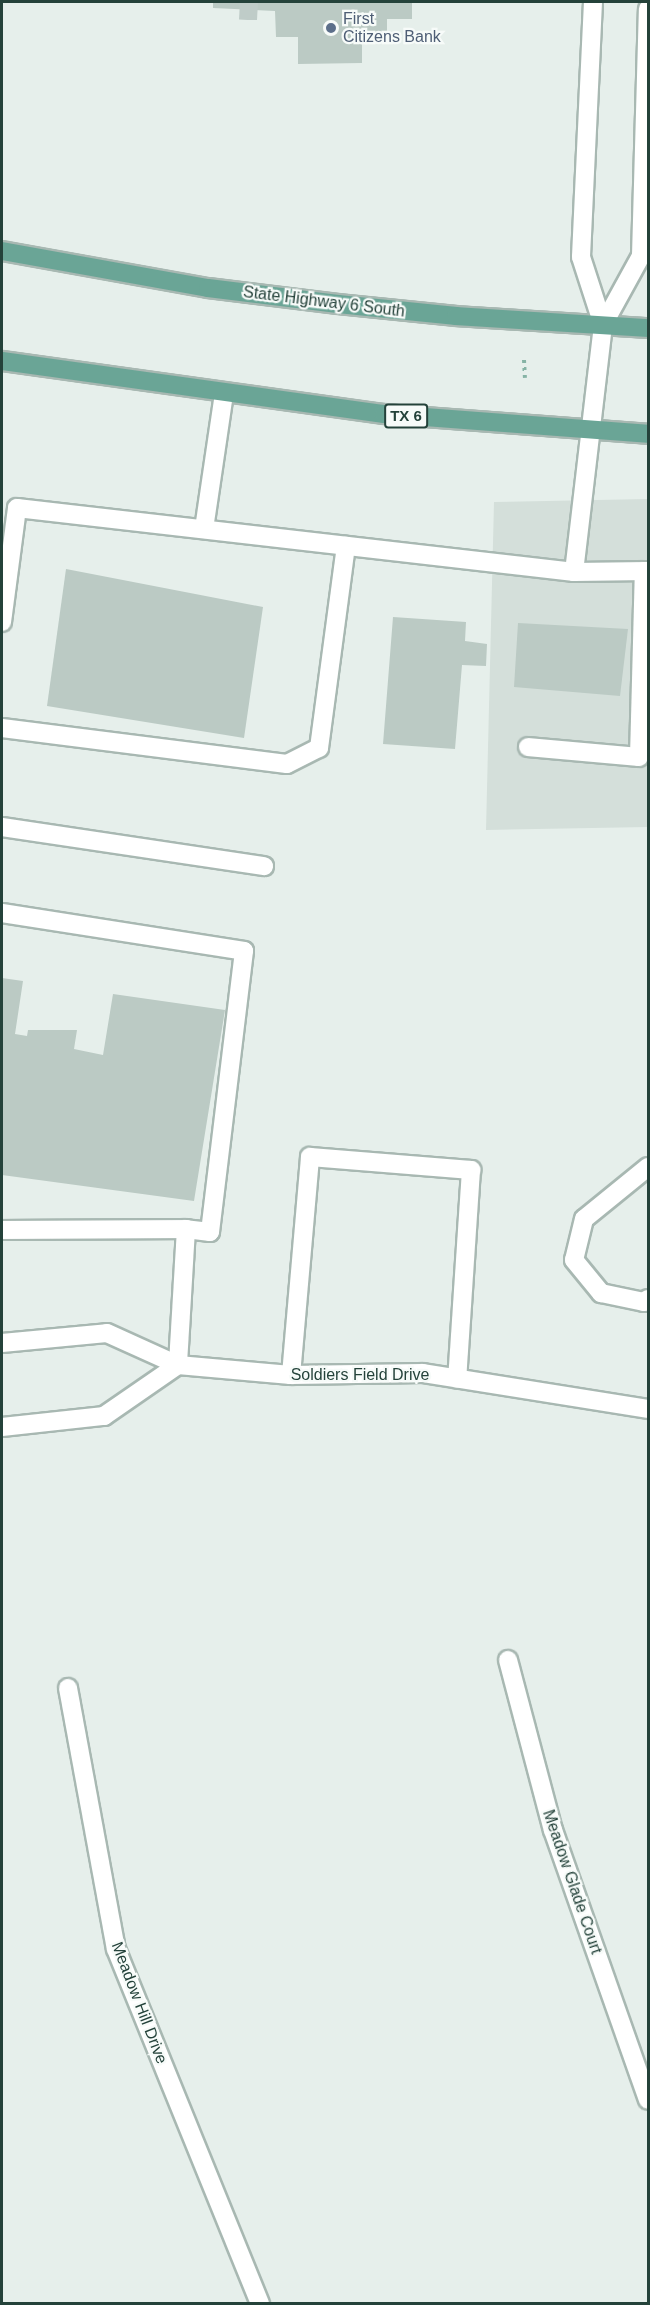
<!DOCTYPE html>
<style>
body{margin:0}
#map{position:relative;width:650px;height:2305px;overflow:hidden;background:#e6efeb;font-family:Arial,sans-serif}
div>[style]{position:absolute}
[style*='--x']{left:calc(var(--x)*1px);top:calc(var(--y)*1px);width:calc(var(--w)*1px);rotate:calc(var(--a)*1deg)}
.built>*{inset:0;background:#d4dfda}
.building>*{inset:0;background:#bbcac4}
.minor-tunnel>*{height:18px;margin-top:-9px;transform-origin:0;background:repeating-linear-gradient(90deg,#bfccc8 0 18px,transparent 0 27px)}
.path>*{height:4px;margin-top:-2px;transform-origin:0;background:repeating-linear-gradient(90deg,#86b3a5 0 3px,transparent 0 7.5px)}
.roads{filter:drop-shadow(2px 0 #a8b8b2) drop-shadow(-2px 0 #a8b8b2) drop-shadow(0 2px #a8b8b2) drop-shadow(0 -2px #a8b8b2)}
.minor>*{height:18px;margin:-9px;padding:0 9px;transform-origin:9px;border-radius:9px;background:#fff}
.major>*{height:18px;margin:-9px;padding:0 9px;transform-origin:9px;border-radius:9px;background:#6aa596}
.dots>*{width:16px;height:16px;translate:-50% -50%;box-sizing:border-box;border:3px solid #f7fbf9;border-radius:50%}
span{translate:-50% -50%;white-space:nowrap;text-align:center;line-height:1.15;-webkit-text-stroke:4.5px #f7fbf9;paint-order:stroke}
.shield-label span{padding:2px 4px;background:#f7fbf9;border:2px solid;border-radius:4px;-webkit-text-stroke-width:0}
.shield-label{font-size:15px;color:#24423a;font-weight:700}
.service-label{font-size:16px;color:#4e5e75}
.left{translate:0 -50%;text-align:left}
.street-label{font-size:16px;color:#24423a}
.frame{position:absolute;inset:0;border:3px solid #24423a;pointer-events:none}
</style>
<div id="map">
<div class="built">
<i style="clip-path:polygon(648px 499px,648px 827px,486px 830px,494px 502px)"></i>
</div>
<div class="building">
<i style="clip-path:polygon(213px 2px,412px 2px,412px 19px,387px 19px,387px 42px,362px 42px,362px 63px,298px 64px,298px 37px,276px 37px,275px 11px,213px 8px)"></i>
<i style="clip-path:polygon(66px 569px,263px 607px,244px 738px,47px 706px)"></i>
<i style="clip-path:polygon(393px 617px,466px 622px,465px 641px,487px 644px,486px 666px,462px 665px,455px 749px,383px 744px)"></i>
<i style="clip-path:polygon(518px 623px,628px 629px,620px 696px,514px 687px)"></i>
<i style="clip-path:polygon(2px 978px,23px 981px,15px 1034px,27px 1036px,28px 1030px,77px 1030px,74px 1049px,103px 1055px,113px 994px,225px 1010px,194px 1201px,2px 1175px)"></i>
</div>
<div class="minor-tunnel">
<i style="--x:248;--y:20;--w:18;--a:-87"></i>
</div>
<div class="path">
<i style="--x:524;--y:360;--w:18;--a:87"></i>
</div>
<div class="roads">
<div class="minor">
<i style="--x:593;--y:2;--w:255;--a:92.7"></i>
<i style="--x:581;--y:257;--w:71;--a:72.1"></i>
<i style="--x:204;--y:529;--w:136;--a:-81.6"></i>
<i style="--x:574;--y:572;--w:249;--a:-83.3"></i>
<i style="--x:603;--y:325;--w:79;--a:-61.2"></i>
<i style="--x:641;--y:256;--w:247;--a:-88.4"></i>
<i style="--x:2;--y:622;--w:115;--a:-82.5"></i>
<i style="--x:17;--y:508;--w:561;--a:6.55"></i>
<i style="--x:574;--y:572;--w:74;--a:-0.8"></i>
<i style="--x:2;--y:728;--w:287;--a:7.2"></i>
<i style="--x:287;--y:764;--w:36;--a:-27"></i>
<i style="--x:319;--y:748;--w:204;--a:-82.4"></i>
<i style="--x:528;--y:747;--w:111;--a:5.1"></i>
<i style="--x:639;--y:757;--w:186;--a:-88.5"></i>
<i style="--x:2;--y:827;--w:265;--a:8.5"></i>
<i style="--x:2;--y:913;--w:245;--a:8.9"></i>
<i style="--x:244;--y:951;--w:283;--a:96.9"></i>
<i style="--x:210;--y:1232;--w:24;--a:-173"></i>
<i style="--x:648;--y:1167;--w:82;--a:140.9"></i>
<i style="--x:584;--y:1219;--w:42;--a:103.7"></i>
<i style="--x:574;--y:1260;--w:43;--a:50.7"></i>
<i style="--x:601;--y:1293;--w:44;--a:11.8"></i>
<i style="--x:644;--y:1302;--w:5;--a:-37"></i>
<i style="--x:2;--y:1230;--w:184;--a:-0.3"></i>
<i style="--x:186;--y:1229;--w:136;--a:93.4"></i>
<i style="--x:2;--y:1343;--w:105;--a:-5.4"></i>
<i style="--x:107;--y:1333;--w:78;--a:24.3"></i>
<i style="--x:178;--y:1365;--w:113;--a:5.1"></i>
<i style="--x:291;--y:1375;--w:132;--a:-0.9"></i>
<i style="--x:423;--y:1373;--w:228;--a:9.1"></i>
<i style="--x:291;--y:1375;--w:219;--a:-85"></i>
<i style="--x:310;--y:1157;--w:162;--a:4.6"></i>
<i style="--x:471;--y:1170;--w:209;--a:93.8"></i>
<i style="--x:2;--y:1427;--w:103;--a:-6.2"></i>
<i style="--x:104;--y:1416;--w:90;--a:-34.6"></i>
<i style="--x:508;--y:1660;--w:176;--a:75.2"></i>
<i style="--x:553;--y:1830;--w:286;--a:70.6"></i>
<i style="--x:68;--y:1688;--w:265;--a:79.6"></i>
<i style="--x:116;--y:1949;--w:383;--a:67.9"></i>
</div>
<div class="major">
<i style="--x:2;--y:251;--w:209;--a:10.2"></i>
<i style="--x:208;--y:288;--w:131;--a:7"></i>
<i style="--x:338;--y:304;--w:119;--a:5.8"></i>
<i style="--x:456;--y:316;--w:192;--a:3.6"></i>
<i style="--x:2;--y:361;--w:386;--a:7.9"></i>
<i style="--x:384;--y:414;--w:265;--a:4.3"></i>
</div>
</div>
<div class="dots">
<i style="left:331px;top:28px;background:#5c6f8a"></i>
</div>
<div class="shield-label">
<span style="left:406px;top:416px">TX 6</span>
</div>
<div class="service-label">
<span class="left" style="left:343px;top:28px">First<br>Citizens Bank</span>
</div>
<div class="street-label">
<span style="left:324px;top:302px;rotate:7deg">State Highway 6 South</span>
<span style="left:360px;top:1375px">Soldiers Field Drive</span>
<span style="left:572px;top:1882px;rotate:71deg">Meadow Glade Court</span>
<span style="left:139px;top:2003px;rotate:69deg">Meadow Hill Drive</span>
</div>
<div class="frame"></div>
</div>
